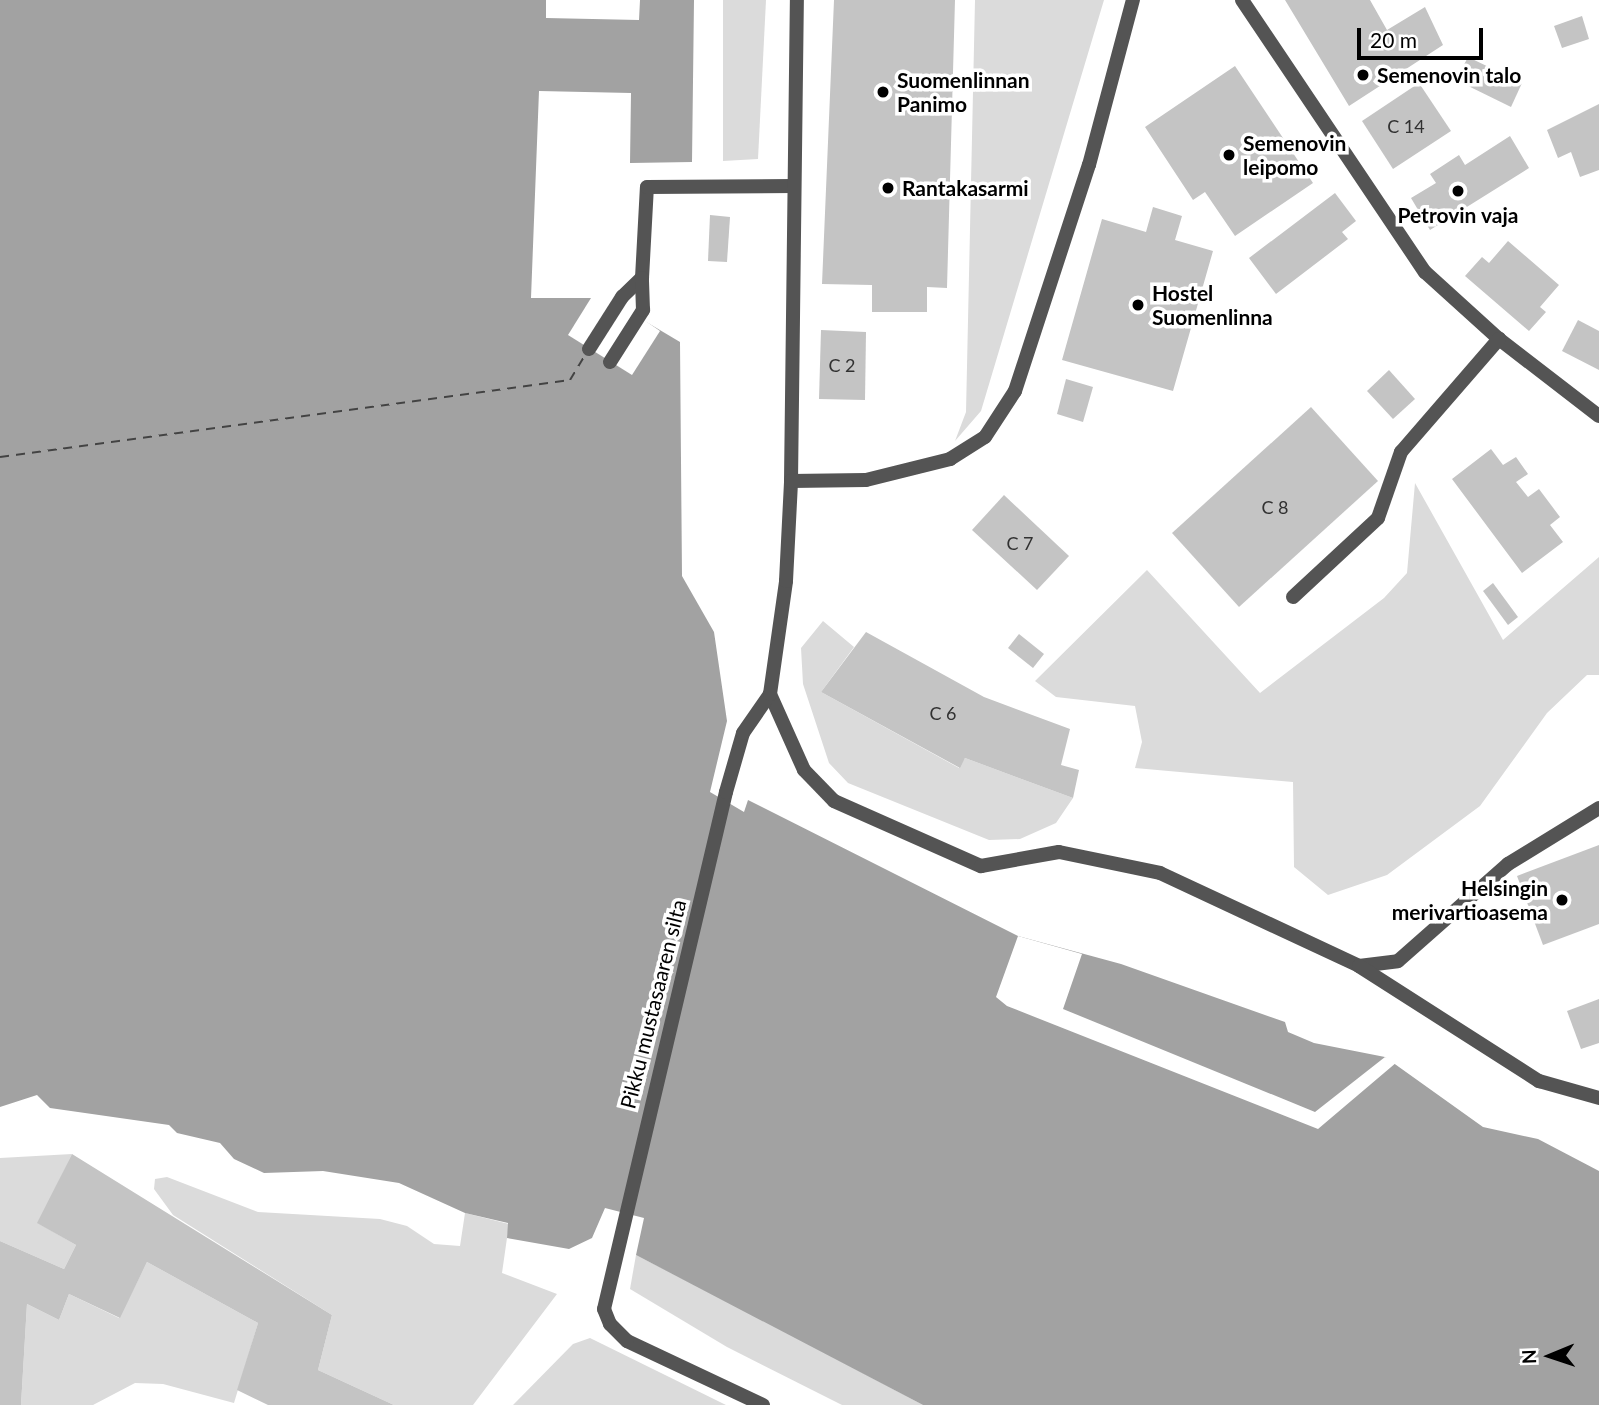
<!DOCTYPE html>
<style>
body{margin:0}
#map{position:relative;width:1599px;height:1405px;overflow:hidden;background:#fff;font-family:Lato,sans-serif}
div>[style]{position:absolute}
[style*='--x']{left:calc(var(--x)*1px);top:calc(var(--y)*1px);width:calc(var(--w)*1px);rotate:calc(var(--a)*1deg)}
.green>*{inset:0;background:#dbdbdb}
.water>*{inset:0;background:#a2a2a2}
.pier>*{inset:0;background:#fff}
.ferry>*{height:2px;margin-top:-1px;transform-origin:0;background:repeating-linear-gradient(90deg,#434343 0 9px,transparent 0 16px)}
.building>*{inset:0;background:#c4c4c4}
.lane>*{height:14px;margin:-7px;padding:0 7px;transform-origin:7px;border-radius:7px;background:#545454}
.dots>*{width:19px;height:19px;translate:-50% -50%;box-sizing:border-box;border:4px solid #fff;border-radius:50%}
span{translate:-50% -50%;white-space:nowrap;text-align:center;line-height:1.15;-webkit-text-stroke:7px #fff;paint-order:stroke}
.number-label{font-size:18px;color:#313131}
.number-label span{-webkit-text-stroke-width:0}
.poi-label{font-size:21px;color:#000;font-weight:700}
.left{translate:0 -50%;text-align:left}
.right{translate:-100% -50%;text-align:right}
.street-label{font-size:21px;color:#000}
.north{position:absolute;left:1515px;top:1321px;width:70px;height:70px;-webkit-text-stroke:5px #fff;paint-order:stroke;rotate:268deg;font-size:19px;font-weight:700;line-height:28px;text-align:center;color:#000}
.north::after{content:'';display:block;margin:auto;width:24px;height:32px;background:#000;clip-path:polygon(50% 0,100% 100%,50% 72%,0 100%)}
.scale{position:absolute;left:1357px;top:28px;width:126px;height:32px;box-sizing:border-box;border:4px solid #000;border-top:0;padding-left:9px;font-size:21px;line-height:24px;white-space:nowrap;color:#000;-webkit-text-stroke:5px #fff;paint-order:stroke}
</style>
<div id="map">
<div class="green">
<i style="clip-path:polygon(723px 0,766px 0,758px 159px,723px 161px)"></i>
<i style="clip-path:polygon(975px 0,1104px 0,981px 411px,955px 441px,966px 412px)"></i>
<i style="clip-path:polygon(1415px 483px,1503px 640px,1599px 557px,1599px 675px,1587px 675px,1547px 713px,1480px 806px,1387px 875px,1328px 895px,1294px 867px,1293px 782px,1135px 768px,1142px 742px,1135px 706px,1056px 697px,1035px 681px,1147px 570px,1260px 693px,1384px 598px,1407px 573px)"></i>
<i style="clip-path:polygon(823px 621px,854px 647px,821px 692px,959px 768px,965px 758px,1073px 798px,1056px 823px,1020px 839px,989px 840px,848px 783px,829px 763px,803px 684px,801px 648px)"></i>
<i style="clip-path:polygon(72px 1154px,38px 1223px,76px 1245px,64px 1269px,0 1241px,0 1158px)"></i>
<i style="clip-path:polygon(167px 1177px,258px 1212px,380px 1219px,407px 1226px,434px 1244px,460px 1246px,465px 1213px,509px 1224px,502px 1273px,557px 1294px,473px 1405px,394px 1405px,318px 1370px,332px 1315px,173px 1215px,154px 1189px,155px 1179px)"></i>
<i style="clip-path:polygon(636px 1255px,742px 1309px,923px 1405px,842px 1405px,727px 1347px,630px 1289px)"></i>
<i style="clip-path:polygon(147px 1262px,258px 1323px,234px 1403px,163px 1384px,135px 1383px,93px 1405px,21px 1405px,27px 1304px,59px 1320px,69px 1294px,119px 1318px)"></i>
<i style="clip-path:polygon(590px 1338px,726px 1405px,513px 1405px,573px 1344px)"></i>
</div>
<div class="water">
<i style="clip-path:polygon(0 0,546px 0,546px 18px,639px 20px,640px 0,694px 0,692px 162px,630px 163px,631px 93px,539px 91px,531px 298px,606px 298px,680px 342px,682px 576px,714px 632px,727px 721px,710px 792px,744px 812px,748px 800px,1018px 936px,1121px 964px,1285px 1022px,1288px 1032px,1314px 1043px,1385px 1057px,1483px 1127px,1538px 1139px,1599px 1171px,1599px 1405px,923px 1405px,636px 1255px,644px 1218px,605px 1208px,592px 1238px,569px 1249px,507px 1238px,508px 1223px,465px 1213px,399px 1183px,323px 1171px,264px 1173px,234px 1159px,220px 1143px,177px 1133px,169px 1125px,50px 1108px,37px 1095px,0 1107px)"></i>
</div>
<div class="pier">
<i style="clip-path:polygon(608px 295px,660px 331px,632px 375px,568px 335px,591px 298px)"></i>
<i style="clip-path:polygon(1018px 936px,1082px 954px,1063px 1009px,1315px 1112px,1385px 1057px,1397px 1062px,1318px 1129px,1007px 1006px,996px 997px)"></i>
</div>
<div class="ferry">
<i style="--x:0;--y:457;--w:575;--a:-7.69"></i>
<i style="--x:570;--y:380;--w:29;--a:-59"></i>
</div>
<div class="building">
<i style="clip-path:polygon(834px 0,955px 0,947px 288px,927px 287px,927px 312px,872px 312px,872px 285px,822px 284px)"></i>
<i style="clip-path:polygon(1285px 0,1370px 0,1387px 30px,1425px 7px,1443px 45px,1349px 106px)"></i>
<i style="clip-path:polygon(1582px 16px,1589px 39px,1562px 48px,1554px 26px)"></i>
<i style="clip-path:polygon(1468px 57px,1522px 83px,1511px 107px,1456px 80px)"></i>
<i style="clip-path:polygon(1235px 66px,1313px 183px,1235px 236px,1205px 192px,1193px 200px,1145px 127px)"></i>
<i style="clip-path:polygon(1419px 83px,1451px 131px,1393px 169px,1362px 121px)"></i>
<i style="clip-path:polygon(1599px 104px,1599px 170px,1580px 177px,1571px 152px,1558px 158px,1547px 130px)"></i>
<i style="clip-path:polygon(1510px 136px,1529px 168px,1430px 230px,1411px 198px,1436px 183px,1430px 174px,1459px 155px,1465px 165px)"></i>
<i style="clip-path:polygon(1335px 193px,1356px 221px,1342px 232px,1348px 239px,1276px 294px,1249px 258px)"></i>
<i style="clip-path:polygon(1153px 207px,1182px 216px,1175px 240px,1213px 251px,1173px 391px,1062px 360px,1102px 219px,1146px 232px)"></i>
<i style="clip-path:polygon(710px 215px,730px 217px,727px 262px,708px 261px)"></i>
<i style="clip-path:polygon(1508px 241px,1559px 285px,1540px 307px,1546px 312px,1529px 331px,1465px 276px,1482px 257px,1489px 263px)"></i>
<i style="clip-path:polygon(1578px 320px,1599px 331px,1599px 370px,1562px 351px)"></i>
<i style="clip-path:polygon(821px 330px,866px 332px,865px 400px,819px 399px)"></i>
<i style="clip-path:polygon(1389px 370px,1415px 399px,1393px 419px,1367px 391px)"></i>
<i style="clip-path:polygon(1066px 379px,1093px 387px,1083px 422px,1057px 414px)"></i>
<i style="clip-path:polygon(1311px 407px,1378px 481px,1239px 607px,1172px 533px)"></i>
<i style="clip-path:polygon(1491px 449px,1503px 465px,1516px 457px,1528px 474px,1516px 482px,1528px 497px,1539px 489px,1560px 517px,1550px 525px,1563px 542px,1522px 573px,1452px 479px)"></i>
<i style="clip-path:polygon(1004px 495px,1069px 556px,1037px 590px,972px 530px)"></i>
<i style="clip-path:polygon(1493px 583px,1518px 617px,1508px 625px,1483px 591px)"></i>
<i style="clip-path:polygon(866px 632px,984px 697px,1070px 729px,1061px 765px,1079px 770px,1073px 798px,965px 758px,960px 768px,821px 692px)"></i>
<i style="clip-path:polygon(1019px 634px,1044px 654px,1033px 668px,1008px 648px)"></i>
<i style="clip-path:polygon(1599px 845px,1599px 924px,1543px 945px,1517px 876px)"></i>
<i style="clip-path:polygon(1599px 999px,1599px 1043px,1581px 1049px,1567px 1011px)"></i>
<i style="clip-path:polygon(72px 1154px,332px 1315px,318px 1370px,394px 1405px,268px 1405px,237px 1390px,258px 1323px,147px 1262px,120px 1318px,69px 1294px,59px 1320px,27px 1304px,21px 1405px,0 1405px,0 1241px,64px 1269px,76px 1245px,37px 1223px)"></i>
</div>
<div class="lane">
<i style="--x:1242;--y:0;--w:328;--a:56.1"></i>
<i style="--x:1425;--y:272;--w:100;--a:42.2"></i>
<i style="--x:1499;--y:339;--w:126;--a:37.6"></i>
<i style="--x:589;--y:349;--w:62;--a:-57.6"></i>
<i style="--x:622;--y:297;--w:28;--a:-44"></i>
<i style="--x:642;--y:278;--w:91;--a:-86.9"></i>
<i style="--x:647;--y:187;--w:147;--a:-0.4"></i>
<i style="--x:610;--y:362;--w:62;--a:-57.6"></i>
<i style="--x:643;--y:310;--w:32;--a:-92"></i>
<i style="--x:791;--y:481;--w:481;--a:-89.3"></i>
<i style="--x:1293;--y:597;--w:116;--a:-42.9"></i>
<i style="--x:1378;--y:518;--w:70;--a:-70.8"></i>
<i style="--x:1401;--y:452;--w:150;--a:-49.1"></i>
<i style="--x:770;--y:694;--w:83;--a:65.9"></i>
<i style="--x:804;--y:770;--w:43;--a:45.9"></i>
<i style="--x:834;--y:801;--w:161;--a:23.9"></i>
<i style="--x:981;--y:866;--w:79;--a:-10.2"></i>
<i style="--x:1059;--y:852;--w:103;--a:11.7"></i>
<i style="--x:1160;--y:873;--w:220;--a:25"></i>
<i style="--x:1359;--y:966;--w:39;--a:-7"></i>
<i style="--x:1398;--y:961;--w:147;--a:-41.4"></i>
<i style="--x:1508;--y:864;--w:107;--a:-31.6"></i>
<i style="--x:1359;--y:966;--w:214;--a:32.6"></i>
<i style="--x:1539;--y:1081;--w:62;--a:15.8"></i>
<i style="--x:763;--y:1405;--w:150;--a:-154.8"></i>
<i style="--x:627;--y:1341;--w:24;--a:-135"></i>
<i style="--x:610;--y:1324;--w:16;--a:-112"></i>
<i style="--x:604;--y:1309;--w:531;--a:-76.72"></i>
<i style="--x:726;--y:792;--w:61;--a:-73.9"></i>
<i style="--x:743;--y:733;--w:47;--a:-55.3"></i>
<i style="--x:770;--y:694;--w:114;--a:-81.9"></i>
<i style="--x:786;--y:581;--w:100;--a:-87.1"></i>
<i style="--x:791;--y:481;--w:75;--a:-0.8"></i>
<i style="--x:866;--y:480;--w:87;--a:-14"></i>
<i style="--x:950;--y:459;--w:41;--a:-32.2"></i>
<i style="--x:985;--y:437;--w:55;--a:-56.9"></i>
<i style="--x:1015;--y:391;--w:238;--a:-71.9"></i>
<i style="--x:1089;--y:165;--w:171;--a:-75.1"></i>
</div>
<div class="dots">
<i style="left:1363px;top:75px;background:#000"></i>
<i style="left:883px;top:92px;background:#000"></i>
<i style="left:1229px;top:155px;background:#000"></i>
<i style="left:888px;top:188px;background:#000"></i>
<i style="left:1458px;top:191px;background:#000"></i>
<i style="left:1138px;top:305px;background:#000"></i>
<i style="left:1562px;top:900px;background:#000"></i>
</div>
<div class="number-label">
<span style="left:1406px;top:126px">C 14</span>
<span style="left:842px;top:365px">C 2</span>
<span style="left:1275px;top:507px">C 8</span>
<span style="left:1020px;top:543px">C 7</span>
<span style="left:943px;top:713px">C 6</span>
</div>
<div class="poi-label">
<span class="left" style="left:1377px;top:75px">Semenovin talo</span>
<span class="left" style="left:897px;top:92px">Suomenlinnan<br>Panimo</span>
<span class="left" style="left:1243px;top:155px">Semenovin<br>leipomo</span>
<span class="left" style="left:902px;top:188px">Rantakasarmi</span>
<span style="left:1458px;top:215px">Petrovin vaja</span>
<span class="left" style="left:1152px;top:305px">Hostel<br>Suomenlinna</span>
<span class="right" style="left:1548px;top:900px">Helsingin<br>merivartioasema</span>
</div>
<div class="street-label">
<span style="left:653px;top:1004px;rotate:-76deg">Pikku mustasaaren silta</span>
</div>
<div class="north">N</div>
<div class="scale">20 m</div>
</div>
